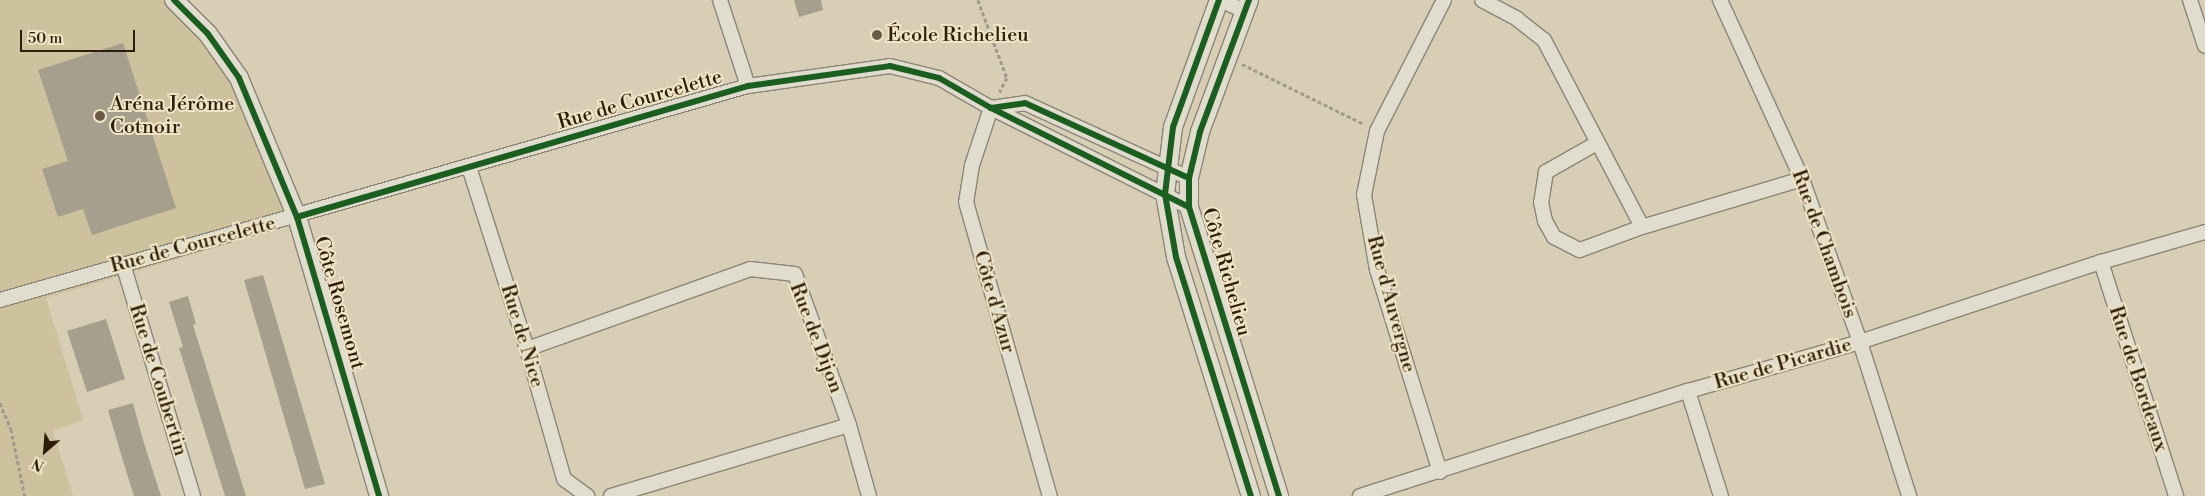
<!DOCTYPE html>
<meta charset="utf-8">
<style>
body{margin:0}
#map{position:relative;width:2205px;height:496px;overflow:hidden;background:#d7ceb5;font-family:"Libre Bodoni",serif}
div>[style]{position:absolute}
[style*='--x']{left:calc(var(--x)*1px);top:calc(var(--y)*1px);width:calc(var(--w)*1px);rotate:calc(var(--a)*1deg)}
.green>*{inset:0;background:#cec19e}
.building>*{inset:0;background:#a69f8d}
.path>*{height:2.5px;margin-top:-1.25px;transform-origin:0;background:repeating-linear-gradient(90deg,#9f998f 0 4px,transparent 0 6.5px)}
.roads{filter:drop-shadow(1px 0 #8c8475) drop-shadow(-1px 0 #8c8475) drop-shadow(0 1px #8c8475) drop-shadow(0 -1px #8c8475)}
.minor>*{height:14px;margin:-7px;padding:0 7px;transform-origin:7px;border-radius:7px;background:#e0dcce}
.tertiary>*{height:18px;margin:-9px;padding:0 9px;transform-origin:9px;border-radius:9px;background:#e0dcce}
.cycleway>*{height:6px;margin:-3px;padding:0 3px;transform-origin:3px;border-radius:3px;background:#1b5e20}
.dots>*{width:14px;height:14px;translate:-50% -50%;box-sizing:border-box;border:2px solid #efe4c5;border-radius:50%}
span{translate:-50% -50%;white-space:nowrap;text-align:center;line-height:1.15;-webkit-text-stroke:4px #efe4c5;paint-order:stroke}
.poi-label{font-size:20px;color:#2e1d0b}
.left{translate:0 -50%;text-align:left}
.street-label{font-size:20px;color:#2e1d0b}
.north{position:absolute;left:20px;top:426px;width:50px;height:50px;-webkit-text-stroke:4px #efe4c5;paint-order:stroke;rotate:207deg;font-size:14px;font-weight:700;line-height:20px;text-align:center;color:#2e1d0b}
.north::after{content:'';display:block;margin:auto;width:18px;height:22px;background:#2e1d0b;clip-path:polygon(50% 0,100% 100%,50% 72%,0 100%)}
.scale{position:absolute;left:20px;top:30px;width:115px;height:22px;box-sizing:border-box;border:2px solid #2e1d0b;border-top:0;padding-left:6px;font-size:15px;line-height:18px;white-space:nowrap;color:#2e1d0b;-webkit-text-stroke:4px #efe4c5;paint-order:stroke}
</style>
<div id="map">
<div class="green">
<i style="clip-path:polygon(0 0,169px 0,235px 79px,299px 223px,46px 298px,83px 420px,53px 431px,73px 496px,0 496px)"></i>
</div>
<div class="building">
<i style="clip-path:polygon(794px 0,821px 0,823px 10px,799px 17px)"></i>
<i style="clip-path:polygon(123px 43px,176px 208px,92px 235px,83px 209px,58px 217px,42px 169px,68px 161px,38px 70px)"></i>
<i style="clip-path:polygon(263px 275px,325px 484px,305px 489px,244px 280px)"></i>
<i style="clip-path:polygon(188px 296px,196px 324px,193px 325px,246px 496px,225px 496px,179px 348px,183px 347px,169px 302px)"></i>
<i style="clip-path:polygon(106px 319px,125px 379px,87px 392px,67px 331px)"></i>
<i style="clip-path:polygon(133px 403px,143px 440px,161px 496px,134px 496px,123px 461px,108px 410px)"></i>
</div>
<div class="path">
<i style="--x:978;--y:0;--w:83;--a:69.6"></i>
<i style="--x:1007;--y:78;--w:16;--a:117"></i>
<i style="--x:1242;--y:64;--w:136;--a:26.2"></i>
<i style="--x:0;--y:403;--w:28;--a:67"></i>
<i style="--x:11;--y:429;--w:68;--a:78.2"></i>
</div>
<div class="roads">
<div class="minor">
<i style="--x:720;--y:0;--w:90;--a:72"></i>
<i style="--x:1221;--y:0;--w:25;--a:26"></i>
<i style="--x:1482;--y:0;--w:40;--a:28"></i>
<i style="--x:1517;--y:19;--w:34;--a:38"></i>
<i style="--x:1544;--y:40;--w:211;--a:62.3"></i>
<i style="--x:1720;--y:0;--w:197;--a:65.4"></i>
<i style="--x:1802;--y:179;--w:173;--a:70.4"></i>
<i style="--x:1860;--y:342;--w:162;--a:72.3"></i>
<i style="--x:2190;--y:0;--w:48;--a:71.9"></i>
<i style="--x:991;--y:108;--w:60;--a:108.4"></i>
<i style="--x:972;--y:165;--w:37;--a:99"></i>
<i style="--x:966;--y:202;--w:306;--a:74.1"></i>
<i style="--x:991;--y:108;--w:34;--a:-8"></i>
<i style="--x:1025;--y:103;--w:180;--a:24.6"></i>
<i style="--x:1597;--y:143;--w:59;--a:150.4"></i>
<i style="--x:1546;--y:172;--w:30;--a:99"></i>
<i style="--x:1541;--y:202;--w:19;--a:78"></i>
<i style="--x:1545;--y:221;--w:18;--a:61"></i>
<i style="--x:1554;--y:237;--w:29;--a:27"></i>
<i style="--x:1580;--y:250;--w:66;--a:-20.4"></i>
<i style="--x:1642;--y:227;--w:167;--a:-16.7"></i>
<i style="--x:469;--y:167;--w:191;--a:72.3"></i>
<i style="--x:527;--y:349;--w:135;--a:74.1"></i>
<i style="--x:564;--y:479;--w:29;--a:36"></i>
<i style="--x:2101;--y:262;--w:246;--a:72.2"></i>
<i style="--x:123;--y:264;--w:242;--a:73.2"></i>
<i style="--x:0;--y:300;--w:778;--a:-15.97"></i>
<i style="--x:748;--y:86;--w:143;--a:-8"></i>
<i style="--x:890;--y:66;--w:50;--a:13.8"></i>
<i style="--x:939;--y:78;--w:60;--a:30"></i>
<i style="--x:991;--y:108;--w:221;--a:26.6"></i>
<i style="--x:527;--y:349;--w:237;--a:-19.7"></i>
<i style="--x:750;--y:269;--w:45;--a:6.3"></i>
<i style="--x:795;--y:274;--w:160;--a:70.3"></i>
<i style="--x:849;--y:425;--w:74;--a:74.3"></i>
<i style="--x:1688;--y:391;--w:110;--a:72.6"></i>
<i style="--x:1440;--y:472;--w:212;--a:-107.3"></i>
<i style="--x:1377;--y:270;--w:76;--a:-99.8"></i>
<i style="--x:1364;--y:195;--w:65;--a:-78.5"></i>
<i style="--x:1377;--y:131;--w:147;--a:-62.9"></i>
<i style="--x:611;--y:496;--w:248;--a:-16.6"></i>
<i style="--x:1360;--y:496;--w:344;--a:-17.8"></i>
<i style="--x:1688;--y:391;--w:179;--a:-15.9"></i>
<i style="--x:1860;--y:342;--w:254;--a:-18.4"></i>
<i style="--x:2101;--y:262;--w:108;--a:-16.1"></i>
</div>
<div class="tertiary">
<i style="--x:174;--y:0;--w:48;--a:45"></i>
<i style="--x:208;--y:34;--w:54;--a:54.8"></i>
<i style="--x:239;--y:78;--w:151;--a:67.4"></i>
<i style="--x:297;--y:217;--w:291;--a:73.6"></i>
<i style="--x:1219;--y:0;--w:135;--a:109.9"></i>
<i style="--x:1173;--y:127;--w:67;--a:96.8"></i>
<i style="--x:1165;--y:194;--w:64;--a:80.1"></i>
<i style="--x:1176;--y:257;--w:250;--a:72.6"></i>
<i style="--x:1249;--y:0;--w:141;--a:110.4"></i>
<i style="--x:1200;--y:132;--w:47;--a:103.4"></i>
<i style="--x:1189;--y:178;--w:29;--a:90"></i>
<i style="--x:1189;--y:207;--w:303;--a:72.7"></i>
</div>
</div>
<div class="cycleway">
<i style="--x:174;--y:0;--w:48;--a:45"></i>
<i style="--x:208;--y:34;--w:54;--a:54.8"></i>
<i style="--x:239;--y:78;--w:151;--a:67.4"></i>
<i style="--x:297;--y:217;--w:291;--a:73.6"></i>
<i style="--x:1219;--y:0;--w:135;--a:109.9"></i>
<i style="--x:1173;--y:127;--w:67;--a:96.8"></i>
<i style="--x:1165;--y:194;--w:64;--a:80.1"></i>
<i style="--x:1176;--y:257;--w:250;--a:72.6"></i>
<i style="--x:1249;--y:0;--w:141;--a:110.4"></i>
<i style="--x:1200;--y:132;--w:47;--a:103.4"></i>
<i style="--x:1189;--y:178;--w:29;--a:90"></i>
<i style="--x:1189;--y:207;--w:303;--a:72.7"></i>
<i style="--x:991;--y:108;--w:34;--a:-8"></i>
<i style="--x:1025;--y:103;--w:180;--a:24.6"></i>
<i style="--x:297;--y:217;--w:470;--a:-16.2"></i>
<i style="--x:748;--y:86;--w:143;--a:-8"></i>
<i style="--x:890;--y:66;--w:50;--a:13.8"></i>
<i style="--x:939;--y:78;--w:60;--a:30"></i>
<i style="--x:991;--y:108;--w:221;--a:26.6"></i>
</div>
<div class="dots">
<i style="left:877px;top:35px;background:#695b46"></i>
<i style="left:100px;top:116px;background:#695b46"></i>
</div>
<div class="poi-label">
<span class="left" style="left:887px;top:35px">École Richelieu</span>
<span class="left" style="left:110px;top:116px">Aréna Jérôme<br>Cotnoir</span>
</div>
<div class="street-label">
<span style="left:640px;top:100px;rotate:-16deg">Rue de Courcelette</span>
<span style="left:1824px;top:244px;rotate:70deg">Rue de Chambois</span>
<span style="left:193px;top:245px;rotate:-15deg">Rue de Courcelette</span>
<span style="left:1226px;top:272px;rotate:74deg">Côte Richelieu</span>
<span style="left:994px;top:302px;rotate:74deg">Côte d'Azur</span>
<span style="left:339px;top:303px;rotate:74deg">Côte Rosemont</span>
<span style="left:1391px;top:304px;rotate:75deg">Rue d'Auvergne</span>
<span style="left:522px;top:336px;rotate:73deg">Rue de Nice</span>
<span style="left:816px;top:338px;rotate:69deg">Rue de Dijon</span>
<span style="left:1783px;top:364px;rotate:-16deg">Rue de Picardie</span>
<span style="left:2138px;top:379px;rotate:72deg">Rue de Bordeaux</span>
<span style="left:158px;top:380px;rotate:73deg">Rue de Coubertin</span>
</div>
<div class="north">N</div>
<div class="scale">50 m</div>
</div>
